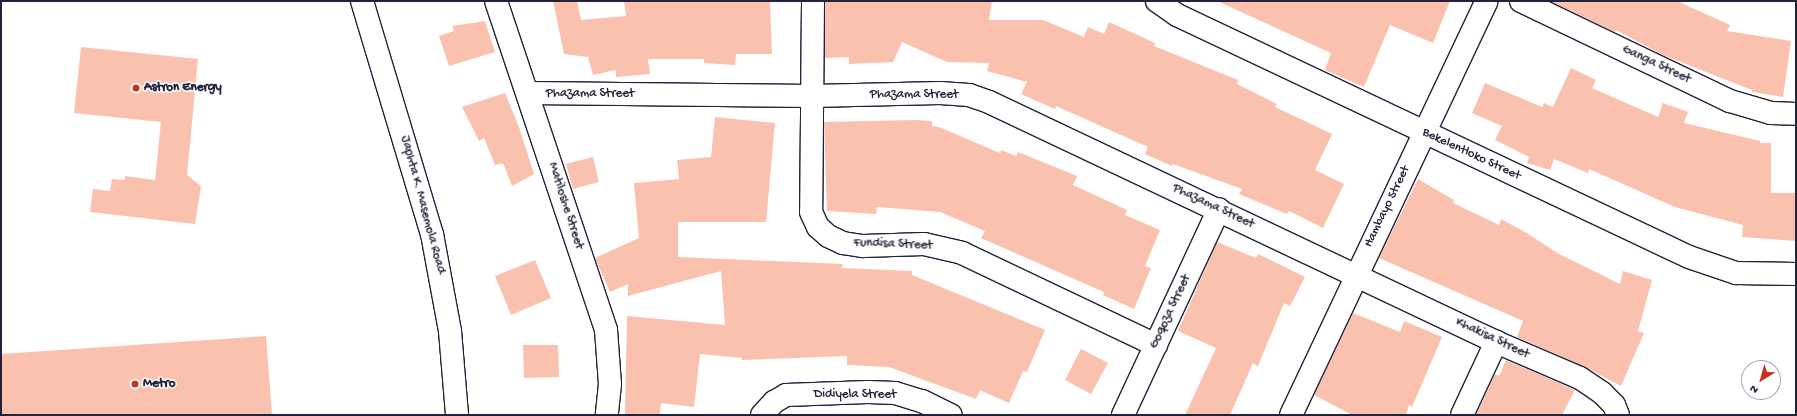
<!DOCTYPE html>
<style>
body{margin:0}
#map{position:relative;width:1797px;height:416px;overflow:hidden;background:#fff;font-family:"Gochi Hand",sans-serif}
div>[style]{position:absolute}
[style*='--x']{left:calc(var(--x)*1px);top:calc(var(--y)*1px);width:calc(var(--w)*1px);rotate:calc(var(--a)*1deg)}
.building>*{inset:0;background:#fac2ae}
.roads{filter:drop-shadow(1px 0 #22223b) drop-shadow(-1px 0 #22223b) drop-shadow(0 1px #22223b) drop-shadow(0 -1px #22223b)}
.street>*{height:22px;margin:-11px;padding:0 11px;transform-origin:11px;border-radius:11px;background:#fff}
.secondary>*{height:22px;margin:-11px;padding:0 11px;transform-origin:11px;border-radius:11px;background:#fff}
.dots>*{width:11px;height:11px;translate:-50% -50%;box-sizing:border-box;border:2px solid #fff;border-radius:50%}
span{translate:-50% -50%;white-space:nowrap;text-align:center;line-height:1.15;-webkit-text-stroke:3px #fff;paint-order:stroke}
.street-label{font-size:13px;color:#22223b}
.poi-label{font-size:13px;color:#22223b;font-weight:700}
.left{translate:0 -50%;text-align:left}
.frame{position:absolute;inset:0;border:2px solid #22223b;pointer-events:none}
.north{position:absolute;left:1741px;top:360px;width:40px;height:40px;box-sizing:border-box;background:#fff;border:1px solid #a7a7b1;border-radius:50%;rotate:217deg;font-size:11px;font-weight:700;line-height:16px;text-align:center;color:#22223b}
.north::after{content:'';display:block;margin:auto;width:14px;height:18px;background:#c8321e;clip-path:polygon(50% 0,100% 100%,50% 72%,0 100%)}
</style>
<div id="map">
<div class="building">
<i style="clip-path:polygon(553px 1px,577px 1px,581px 20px,626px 16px,624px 1px,770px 1px,772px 54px,736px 54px,735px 65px,704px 63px,704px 59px,648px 59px,650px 74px,616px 77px,616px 70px,593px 75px,588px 57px,564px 54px)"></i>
<i style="clip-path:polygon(825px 1px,992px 1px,989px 20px,1043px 20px,1084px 37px,1088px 27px,1104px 34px,1109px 22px,1155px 43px,1154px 46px,1238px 80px,1237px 84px,1277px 104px,1275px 107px,1332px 134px,1315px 170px,1344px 184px,1323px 228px,1289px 211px,1287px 214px,1239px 194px,1242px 189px,1173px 164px,1172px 166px,1145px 154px,1148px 147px,1056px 106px,1055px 109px,1021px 94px,1027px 82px,987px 71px,989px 63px,947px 62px,902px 42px,893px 62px,849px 64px,849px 57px,825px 58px)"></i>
<i style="clip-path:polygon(1217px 1px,1450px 1px,1433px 43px,1390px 25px,1364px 87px,1325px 70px,1331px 53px)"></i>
<i style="clip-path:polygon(1550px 1px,1677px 1px,1730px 25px,1727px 31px,1791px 41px,1783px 97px,1752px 92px,1752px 90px,1663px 55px,1616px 30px,1615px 32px)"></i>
<i style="clip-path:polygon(485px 21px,495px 52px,449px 66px,439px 36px,454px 31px,452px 26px)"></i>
<i style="clip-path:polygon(81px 47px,198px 59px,187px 175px,201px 186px,195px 224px,90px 212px,93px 189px,110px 191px,112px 179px,125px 180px,125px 176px,155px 180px,161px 122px,74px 113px)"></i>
<i style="clip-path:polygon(1571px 68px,1596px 80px,1592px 88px,1658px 117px,1663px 103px,1688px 112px,1684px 123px,1760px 141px,1760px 143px,1771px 143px,1771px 193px,1796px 193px,1796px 241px,1742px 237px,1743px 225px,1675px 207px,1589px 169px,1588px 173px,1554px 159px,1550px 170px,1527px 163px,1529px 157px,1495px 140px,1502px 126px,1472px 113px,1485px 83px,1542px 107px,1544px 103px,1553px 107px)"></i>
<i style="clip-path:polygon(505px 93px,519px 127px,534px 174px,512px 186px,503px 163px,495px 165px,484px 138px,479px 141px,462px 107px)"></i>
<i style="clip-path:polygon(715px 117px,775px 123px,766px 222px,678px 222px,678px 257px,843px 264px,842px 268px,912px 271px,912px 275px,1045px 330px,1027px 372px,1023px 371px,1009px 403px,980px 390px,976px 399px,889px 367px,847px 365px,847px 356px,742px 360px,742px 358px,700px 354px,694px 407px,661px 403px,660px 415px,625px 415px,627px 316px,725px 325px,721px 271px,628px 296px,628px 284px,610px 292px,595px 258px,639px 238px,634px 183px,679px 179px,677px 160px,711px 157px)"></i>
<i style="clip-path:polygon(915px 120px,932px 121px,932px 126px,939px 127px,1000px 153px,1001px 150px,1016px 156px,1018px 152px,1077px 176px,1073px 185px,1127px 210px,1125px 215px,1160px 230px,1145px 266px,1151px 268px,1134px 309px,1103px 295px,1104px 292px,981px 238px,985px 231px,940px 212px,877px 207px,876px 214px,827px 211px,824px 122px)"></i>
<i style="clip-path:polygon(593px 157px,599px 182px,573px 189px,566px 164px)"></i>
<i style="clip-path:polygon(1418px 179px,1454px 200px,1453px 203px,1499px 225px,1501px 219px,1527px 233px,1557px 253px,1620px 284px,1623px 271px,1652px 280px,1638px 331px,1644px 333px,1621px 386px,1585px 367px,1517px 337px,1523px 321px,1379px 258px)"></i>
<i style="clip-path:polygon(1217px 242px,1256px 258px,1258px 254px,1305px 277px,1290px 306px,1284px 303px,1258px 366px,1253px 363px,1230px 415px,1185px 415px,1216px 348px,1178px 331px)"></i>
<i style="clip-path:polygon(535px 260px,551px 298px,511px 315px,495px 276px)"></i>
<i style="clip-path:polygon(1353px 313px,1400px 332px,1404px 321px,1442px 337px,1412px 407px,1409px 405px,1406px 415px,1352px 415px,1314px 395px)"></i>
<i style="clip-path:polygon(266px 336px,272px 415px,1px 415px,1px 354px)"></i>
<i style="clip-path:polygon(523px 345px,558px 345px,559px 377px,524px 378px)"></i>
<i style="clip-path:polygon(1081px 349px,1108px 363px,1091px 394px,1065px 380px)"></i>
<i style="clip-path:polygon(1506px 360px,1575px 390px,1562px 415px,1476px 415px,1495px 374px,1499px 376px)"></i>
</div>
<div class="roads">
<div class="street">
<i style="--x:496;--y:1;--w:347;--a:71.5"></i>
<i style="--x:606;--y:330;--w:54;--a:85.8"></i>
<i style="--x:610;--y:384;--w:31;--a:96"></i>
<i style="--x:813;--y:1;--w:211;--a:90.5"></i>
<i style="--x:811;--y:212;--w:17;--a:65"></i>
<i style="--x:818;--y:227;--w:13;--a:42"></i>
<i style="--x:828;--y:236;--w:17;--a:25"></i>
<i style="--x:843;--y:243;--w:20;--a:9"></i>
<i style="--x:863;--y:246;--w:61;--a:-1.9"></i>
<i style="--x:924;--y:244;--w:39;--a:13"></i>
<i style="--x:962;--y:253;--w:215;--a:25.4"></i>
<i style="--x:1157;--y:1;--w:24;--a:35"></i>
<i style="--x:1177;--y:15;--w:566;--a:25.3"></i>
<i style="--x:1689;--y:257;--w:50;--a:18.8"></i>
<i style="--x:1736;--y:273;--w:60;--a:1"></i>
<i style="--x:1521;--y:1;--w:232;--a:25.6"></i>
<i style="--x:1730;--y:101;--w:43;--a:16.3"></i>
<i style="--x:1771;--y:113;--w:25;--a:2"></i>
<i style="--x:528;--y:93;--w:284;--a:0.6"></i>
<i style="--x:812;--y:96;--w:128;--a:-1.3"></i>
<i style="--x:940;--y:93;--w:29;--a:4"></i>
<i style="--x:969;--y:95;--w:21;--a:19"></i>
<i style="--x:989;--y:102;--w:561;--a:25.33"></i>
<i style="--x:1496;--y:342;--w:91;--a:23.2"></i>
<i style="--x:1580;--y:378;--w:27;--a:34"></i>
<i style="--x:1602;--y:393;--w:17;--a:45"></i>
<i style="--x:1614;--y:405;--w:11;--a:68"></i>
<i style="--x:762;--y:415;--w:18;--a:-47"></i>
<i style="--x:774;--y:402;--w:14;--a:-30"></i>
<i style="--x:786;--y:395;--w:82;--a:-2.1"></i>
<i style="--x:868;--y:392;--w:27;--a:2"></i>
<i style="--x:895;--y:393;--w:28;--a:17"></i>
<i style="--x:922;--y:401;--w:32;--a:26"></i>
<i style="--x:1123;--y:415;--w:227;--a:-65"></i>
<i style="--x:1291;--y:415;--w:458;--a:-64.7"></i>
<i style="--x:1462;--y:415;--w:81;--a:-65"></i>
</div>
<div class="secondary">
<i style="--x:362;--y:1;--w:243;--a:73.3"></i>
<i style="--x:432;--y:234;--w:99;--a:79.5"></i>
<i style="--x:450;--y:331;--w:84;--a:85.2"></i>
</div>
</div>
<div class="dots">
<i style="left:136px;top:88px;background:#c8321e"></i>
<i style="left:135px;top:384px;background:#c8321e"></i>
</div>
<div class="street-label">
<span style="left:1656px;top:65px;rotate:25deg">Ganga Street</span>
<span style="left:590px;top:94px">Phazama Street</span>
<span style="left:914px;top:95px">Phazama Street</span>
<span style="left:1471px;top:155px;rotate:25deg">Bekelentloko Street</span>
<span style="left:422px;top:205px;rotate:75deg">Japhta K. Masemola Road</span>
<span style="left:565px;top:206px;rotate:72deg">Matiloshe Street</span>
<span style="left:1213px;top:207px;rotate:25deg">Phazama Street</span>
<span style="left:1388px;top:207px;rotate:-64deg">Hambayo Street</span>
<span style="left:893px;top:245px;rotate:2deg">Fundisa Street</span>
<span style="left:1171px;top:312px;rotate:-65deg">Goqoza Street</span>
<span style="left:1492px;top:339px;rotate:25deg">Khakisa Street</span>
<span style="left:855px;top:395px">Didiyela Street</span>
</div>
<div class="poi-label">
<span class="left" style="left:144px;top:88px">Astron Energy</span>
<span class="left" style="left:143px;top:384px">Metro</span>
</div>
<div class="frame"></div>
<div class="north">N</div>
</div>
